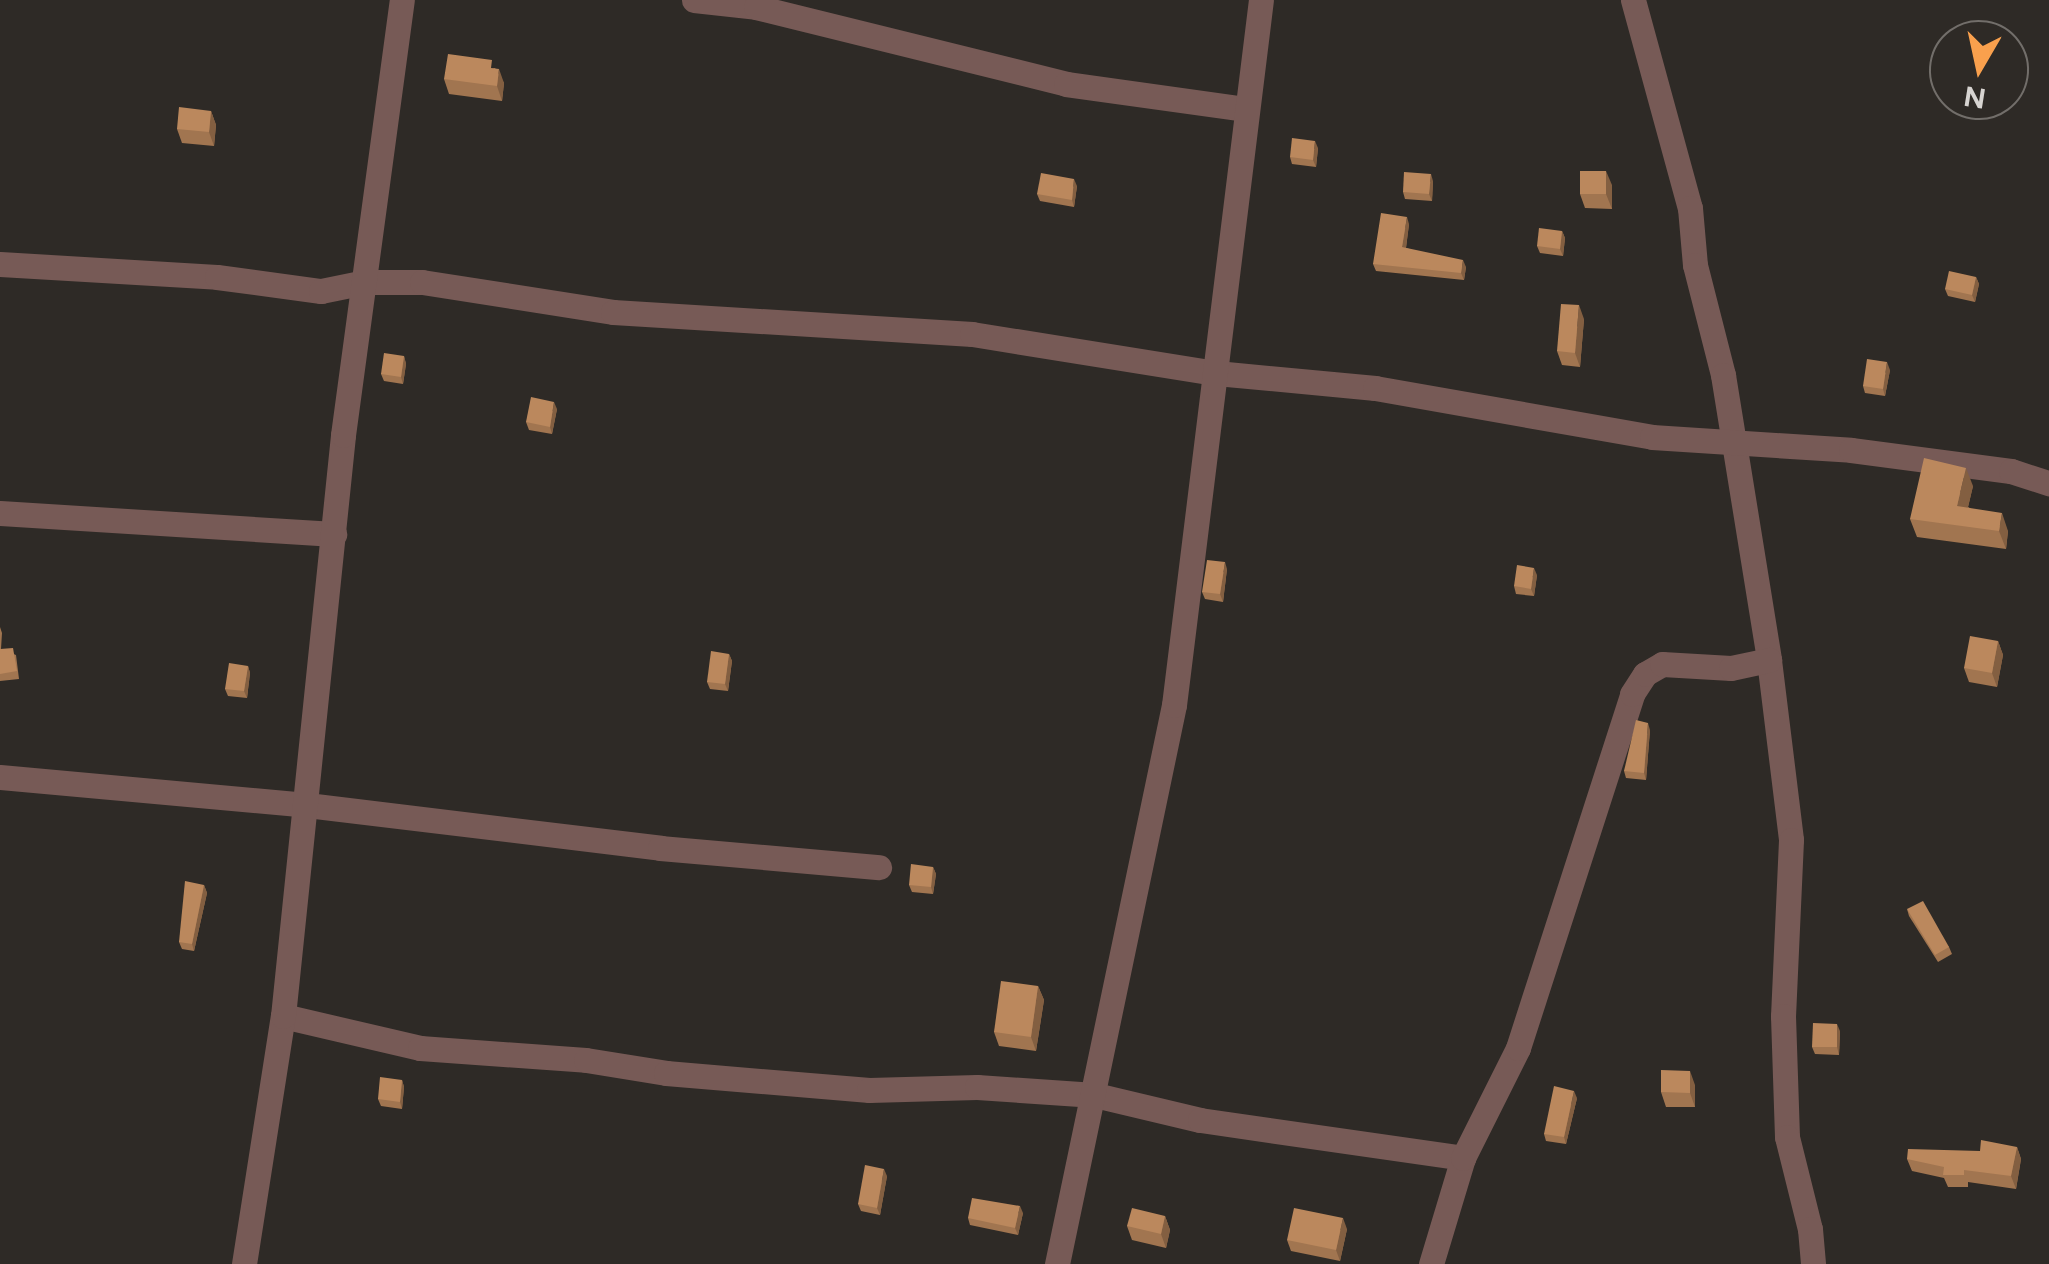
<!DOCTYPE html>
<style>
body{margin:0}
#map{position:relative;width:2049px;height:1264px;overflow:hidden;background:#2e2a26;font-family:Figtree,sans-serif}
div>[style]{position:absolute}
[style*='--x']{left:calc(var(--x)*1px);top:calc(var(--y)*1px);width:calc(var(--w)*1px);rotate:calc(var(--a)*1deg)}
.minor>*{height:25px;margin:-12.5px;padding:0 12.5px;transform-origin:12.5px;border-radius:12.5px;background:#775a56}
.wall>*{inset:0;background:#a17550}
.shaded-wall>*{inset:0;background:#835f41}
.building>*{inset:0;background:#bb885d}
span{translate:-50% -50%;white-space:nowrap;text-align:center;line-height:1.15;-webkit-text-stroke:10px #2e2a26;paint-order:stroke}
.north{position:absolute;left:1929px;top:20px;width:100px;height:100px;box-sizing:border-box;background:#2e2a26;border:2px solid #726e6a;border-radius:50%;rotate:189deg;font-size:28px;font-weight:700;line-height:40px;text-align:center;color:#d7d4d1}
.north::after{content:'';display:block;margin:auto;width:35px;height:45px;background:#f9a04d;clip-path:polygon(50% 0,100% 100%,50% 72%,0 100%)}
</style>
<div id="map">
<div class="minor">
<i style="--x:694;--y:0;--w:62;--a:6.4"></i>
<i style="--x:756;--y:7;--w:319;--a:13.9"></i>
<i style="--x:1066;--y:84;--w:182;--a:7.9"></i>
<i style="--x:1633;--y:0;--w:216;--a:74.7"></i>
<i style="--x:1690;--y:208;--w:57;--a:85"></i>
<i style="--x:1695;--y:265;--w:114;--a:75.7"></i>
<i style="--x:1723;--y:375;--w:289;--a:80.8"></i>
<i style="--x:1769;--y:660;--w:181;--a:83"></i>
<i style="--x:1791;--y:840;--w:176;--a:92.6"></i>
<i style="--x:1783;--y:1016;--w:121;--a:88.1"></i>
<i style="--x:1787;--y:1137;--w:95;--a:76"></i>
<i style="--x:1810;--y:1229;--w:35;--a:85"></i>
<i style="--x:0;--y:264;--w:217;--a:3.4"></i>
<i style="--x:217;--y:277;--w:105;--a:7.7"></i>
<i style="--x:321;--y:291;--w:45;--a:-11.6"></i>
<i style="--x:365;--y:282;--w:57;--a:0"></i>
<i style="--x:422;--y:282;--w:193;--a:8.9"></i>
<i style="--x:613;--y:312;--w:360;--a:3.5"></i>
<i style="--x:972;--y:334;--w:247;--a:9.1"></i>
<i style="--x:1216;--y:373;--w:160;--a:5.4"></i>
<i style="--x:1375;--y:388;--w:281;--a:10"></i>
<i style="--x:1652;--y:437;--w:199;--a:3.7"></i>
<i style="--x:1851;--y:450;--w:161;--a:7.5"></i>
<i style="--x:2011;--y:471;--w:40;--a:18"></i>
<i style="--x:0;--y:513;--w:335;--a:3.6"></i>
<i style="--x:0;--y:777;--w:308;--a:5.2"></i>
<i style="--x:307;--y:805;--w:356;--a:6.9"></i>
<i style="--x:660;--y:848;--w:220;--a:5"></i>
<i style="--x:283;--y:1016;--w:141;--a:13.1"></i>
<i style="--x:420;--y:1048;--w:166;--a:4.1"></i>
<i style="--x:586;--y:1060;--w:81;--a:9.2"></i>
<i style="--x:666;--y:1073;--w:204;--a:4.8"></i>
<i style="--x:869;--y:1090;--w:108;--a:-1.6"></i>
<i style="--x:977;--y:1087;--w:118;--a:3.9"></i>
<i style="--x:1095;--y:1095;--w:108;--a:13.4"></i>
<i style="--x:1200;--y:1120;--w:266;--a:8.2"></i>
<i style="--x:244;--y:1264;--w:251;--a:-81.1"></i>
<i style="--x:283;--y:1016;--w:584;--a:-84.1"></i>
<i style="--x:343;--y:435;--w:439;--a:-82.3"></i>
<i style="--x:1057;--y:1264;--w:571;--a:-78.18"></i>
<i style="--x:1174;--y:705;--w:710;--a:-82.97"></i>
<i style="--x:1431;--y:1264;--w:111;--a:-73.2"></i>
<i style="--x:1463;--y:1158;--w:123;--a:-63.4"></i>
<i style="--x:1518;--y:1048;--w:372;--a:-72.1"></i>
<i style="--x:1632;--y:694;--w:24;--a:-57"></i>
<i style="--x:1645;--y:674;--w:20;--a:-30"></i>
<i style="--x:1662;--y:664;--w:69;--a:3.3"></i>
<i style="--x:1731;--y:668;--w:39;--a:-12"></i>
</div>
<div class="wall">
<i style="clip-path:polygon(495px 68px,504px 83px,502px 101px,449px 94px,444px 79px)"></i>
<i style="clip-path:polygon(211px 111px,216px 125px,214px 146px,182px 143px,177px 129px)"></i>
<i style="clip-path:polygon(1318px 148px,1316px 167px,1292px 164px,1290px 157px)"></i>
<i style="clip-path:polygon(1433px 181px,1432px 201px,1405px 199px,1403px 192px)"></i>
<i style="clip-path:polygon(1612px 185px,1612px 209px,1585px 208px,1580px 194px)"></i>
<i style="clip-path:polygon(1077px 186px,1074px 207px,1040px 201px,1037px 194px)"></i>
<i style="clip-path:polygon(1409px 224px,1406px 248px,1466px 267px,1464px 280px,1376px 271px,1373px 264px)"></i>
<i style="clip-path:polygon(1562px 231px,1565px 238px,1563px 256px,1540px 253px,1537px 246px)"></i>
<i style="clip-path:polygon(1976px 277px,1979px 284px,1975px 302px,1948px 296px,1945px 289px)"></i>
<i style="clip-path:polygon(1584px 319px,1580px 367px,1562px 365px,1557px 351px)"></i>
<i style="clip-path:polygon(404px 356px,406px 364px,403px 384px,384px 381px,381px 374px)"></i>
<i style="clip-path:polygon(1890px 370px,1885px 396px,1865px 393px,1863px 386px)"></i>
<i style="clip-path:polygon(557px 409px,552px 434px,529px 430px,526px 422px)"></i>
<i style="clip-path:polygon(1973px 486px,1968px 507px,2008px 531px,2006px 549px,1917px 537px,1910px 519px)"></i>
<i style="clip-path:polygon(1227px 569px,1223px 602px,1205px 599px,1202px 592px)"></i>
<i style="clip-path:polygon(1537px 575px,1534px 596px,1516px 594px,1514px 586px)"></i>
<i style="clip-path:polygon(0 627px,2px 633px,1px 649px,16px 655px,19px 679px,0 681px)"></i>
<i style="clip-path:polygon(1998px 641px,2003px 655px,1997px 687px,1969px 682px,1964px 668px)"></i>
<i style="clip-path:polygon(729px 654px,732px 661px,728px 691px,710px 689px,707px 682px)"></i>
<i style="clip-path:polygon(248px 666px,250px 673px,247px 698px,228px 696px,225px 689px)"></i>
<i style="clip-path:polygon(1650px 730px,1646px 780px,1626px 778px,1624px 771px)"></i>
<i style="clip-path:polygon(933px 867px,936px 874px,933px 894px,912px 892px,909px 885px)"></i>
<i style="clip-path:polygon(204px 885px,207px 893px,194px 951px,182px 949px,179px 942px)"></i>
<i style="clip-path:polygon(1907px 909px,1949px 947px,1952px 954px,1938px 962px,1909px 916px)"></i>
<i style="clip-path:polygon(1038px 986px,1044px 1000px,1036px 1051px,999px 1046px,994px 1032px)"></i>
<i style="clip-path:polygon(1840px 1031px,1839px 1055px,1815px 1054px,1812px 1047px)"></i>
<i style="clip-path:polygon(402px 1080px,404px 1087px,402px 1109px,381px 1106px,378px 1099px)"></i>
<i style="clip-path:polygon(1695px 1085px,1695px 1107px,1666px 1107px,1661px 1092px)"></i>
<i style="clip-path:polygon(1577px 1098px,1566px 1144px,1546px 1141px,1544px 1134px)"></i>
<i style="clip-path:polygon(2017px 1147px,2021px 1159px,2016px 1189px,1968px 1182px,1968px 1187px,1948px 1187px,1944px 1178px,1912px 1171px,1907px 1159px)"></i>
<i style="clip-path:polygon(887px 1176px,880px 1215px,861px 1211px,858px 1204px)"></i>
<i style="clip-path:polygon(1023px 1213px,1018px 1235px,970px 1225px,968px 1218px)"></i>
<i style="clip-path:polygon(1165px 1216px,1170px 1230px,1166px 1248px,1132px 1240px,1127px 1226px)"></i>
<i style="clip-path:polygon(1347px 1229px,1340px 1261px,1291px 1251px,1287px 1240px)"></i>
</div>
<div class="shaded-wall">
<i style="clip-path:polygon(499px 69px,504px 83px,502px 101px,497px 86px)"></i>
<i style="clip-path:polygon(211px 111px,216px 125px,214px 146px,209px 132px)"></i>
<i style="clip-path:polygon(1315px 141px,1318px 148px,1316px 167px,1313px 160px)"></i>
<i style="clip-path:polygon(1606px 171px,1612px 185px,1612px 209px,1606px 194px)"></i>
<i style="clip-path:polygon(1431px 174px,1433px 181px,1432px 201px,1429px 194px)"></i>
<i style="clip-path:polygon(1074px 179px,1077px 186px,1074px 207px,1072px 200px)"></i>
<i style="clip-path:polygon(1407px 217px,1409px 224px,1405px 255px,1402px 247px)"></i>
<i style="clip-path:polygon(1562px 231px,1565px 238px,1563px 256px,1560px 249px)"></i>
<i style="clip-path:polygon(1463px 260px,1466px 267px,1464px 280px,1461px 273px)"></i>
<i style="clip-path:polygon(1976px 277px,1979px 284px,1975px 302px,1972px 295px)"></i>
<i style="clip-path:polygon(1579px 305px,1584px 319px,1580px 367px,1575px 353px)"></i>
<i style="clip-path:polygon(404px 356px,406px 364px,403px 384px,401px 377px)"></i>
<i style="clip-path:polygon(1887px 362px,1890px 370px,1885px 396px,1883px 389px)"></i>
<i style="clip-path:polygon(554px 402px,557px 409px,552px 434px,550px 427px)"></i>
<i style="clip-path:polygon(1966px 468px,1973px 486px,1964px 524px,1957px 506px)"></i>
<i style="clip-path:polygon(2002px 513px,2008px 531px,2006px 549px,1999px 531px)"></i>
<i style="clip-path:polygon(1225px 562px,1227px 569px,1223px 602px,1220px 594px)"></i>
<i style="clip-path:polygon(1534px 568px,1537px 575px,1534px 596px,1531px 589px)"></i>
<i style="clip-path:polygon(1998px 641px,2003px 655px,1997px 687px,1992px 673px)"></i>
<i style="clip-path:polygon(729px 654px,732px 661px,728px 691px,725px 684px)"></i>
<i style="clip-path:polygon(248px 666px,250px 673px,247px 698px,244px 691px)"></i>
<i style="clip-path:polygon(1648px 723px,1650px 730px,1646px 780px,1644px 773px)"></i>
<i style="clip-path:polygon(933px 867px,936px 874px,933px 894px,931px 887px)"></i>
<i style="clip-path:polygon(204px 885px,207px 893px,194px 951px,192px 944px)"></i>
<i style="clip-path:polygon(1038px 986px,1044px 1000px,1036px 1051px,1031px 1037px)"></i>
<i style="clip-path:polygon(1837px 1024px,1840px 1031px,1839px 1055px,1837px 1047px)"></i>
<i style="clip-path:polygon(1690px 1071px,1695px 1085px,1695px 1107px,1690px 1093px)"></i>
<i style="clip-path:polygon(402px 1080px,404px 1087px,402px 1109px,400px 1102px)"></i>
<i style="clip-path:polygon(1574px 1091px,1577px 1098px,1566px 1144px,1564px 1137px)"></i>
<i style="clip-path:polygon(2017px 1147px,2021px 1159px,2016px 1189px,2011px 1176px)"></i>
<i style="clip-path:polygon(884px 1169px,887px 1176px,880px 1215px,877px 1208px)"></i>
<i style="clip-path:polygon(1020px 1206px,1023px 1213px,1018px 1235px,1015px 1228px)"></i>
<i style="clip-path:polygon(1165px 1216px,1170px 1230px,1166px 1248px,1161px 1234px)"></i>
<i style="clip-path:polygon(1343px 1218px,1347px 1229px,1340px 1261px,1336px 1250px)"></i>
</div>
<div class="building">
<i style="clip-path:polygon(448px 54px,492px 60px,491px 68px,499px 69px,497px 86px,444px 79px)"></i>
<i style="clip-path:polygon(179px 107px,211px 111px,209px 132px,177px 129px)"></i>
<i style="clip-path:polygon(1292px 138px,1315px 141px,1313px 160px,1290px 157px)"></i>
<i style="clip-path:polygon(1580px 171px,1606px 171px,1606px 194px,1580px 194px)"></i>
<i style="clip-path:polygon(1404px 172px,1431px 174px,1429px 194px,1403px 192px)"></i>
<i style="clip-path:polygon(1041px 173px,1074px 179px,1072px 200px,1037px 194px)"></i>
<i style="clip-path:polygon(1381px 213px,1407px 217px,1402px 247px,1463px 260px,1461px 273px,1373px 264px)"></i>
<i style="clip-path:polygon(1539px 228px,1562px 231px,1560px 249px,1537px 246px)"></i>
<i style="clip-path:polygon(1949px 271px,1976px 277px,1972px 295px,1945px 289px)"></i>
<i style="clip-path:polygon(1561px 304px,1579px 305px,1575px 353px,1557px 351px)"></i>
<i style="clip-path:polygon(384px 353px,404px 356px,401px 377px,381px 374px)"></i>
<i style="clip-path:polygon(1867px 359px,1887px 362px,1883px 389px,1863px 386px)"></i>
<i style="clip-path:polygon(531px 397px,554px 402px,550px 427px,526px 422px)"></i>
<i style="clip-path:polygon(1924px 458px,1966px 468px,1957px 506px,2002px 513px,1999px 531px,1910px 519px)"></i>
<i style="clip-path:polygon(1207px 560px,1225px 562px,1220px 594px,1202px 592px)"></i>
<i style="clip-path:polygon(1517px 565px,1534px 568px,1531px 589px,1514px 586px)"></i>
<i style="clip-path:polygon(1970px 636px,1998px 641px,1992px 673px,1964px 668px)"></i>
<i style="clip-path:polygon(13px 648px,17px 671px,0 674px,0 649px)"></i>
<i style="clip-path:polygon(711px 651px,729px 654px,725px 684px,707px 682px)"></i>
<i style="clip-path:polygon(229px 663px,248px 666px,244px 691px,225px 689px)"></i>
<i style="clip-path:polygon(1636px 720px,1648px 723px,1644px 773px,1624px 771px)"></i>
<i style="clip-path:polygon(911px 864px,933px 867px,931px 887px,909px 885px)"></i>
<i style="clip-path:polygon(185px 881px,204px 885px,192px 944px,179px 942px)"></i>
<i style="clip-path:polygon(1923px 901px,1949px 947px,1935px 955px,1907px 909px)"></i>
<i style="clip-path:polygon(1001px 981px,1038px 986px,1031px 1037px,994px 1032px)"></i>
<i style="clip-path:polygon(1813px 1023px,1837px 1024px,1837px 1047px,1812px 1047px)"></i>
<i style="clip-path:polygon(1661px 1070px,1690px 1071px,1690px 1093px,1661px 1092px)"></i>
<i style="clip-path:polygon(380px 1077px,402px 1080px,400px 1102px,378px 1099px)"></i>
<i style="clip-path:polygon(1554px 1086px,1574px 1091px,1564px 1137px,1544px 1134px)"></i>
<i style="clip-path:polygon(1981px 1140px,2017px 1147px,2011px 1176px,1964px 1170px,1964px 1175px,1943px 1175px,1944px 1167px,1907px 1159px,1908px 1149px,1980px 1151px)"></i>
<i style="clip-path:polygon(865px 1165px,884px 1169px,877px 1208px,858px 1204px)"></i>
<i style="clip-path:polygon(972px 1198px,1020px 1206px,1015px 1228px,968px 1218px)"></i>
<i style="clip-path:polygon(1132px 1208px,1165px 1216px,1161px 1234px,1127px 1226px)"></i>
<i style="clip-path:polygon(1294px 1208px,1343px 1218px,1336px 1250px,1287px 1240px)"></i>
</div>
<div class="north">N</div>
</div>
